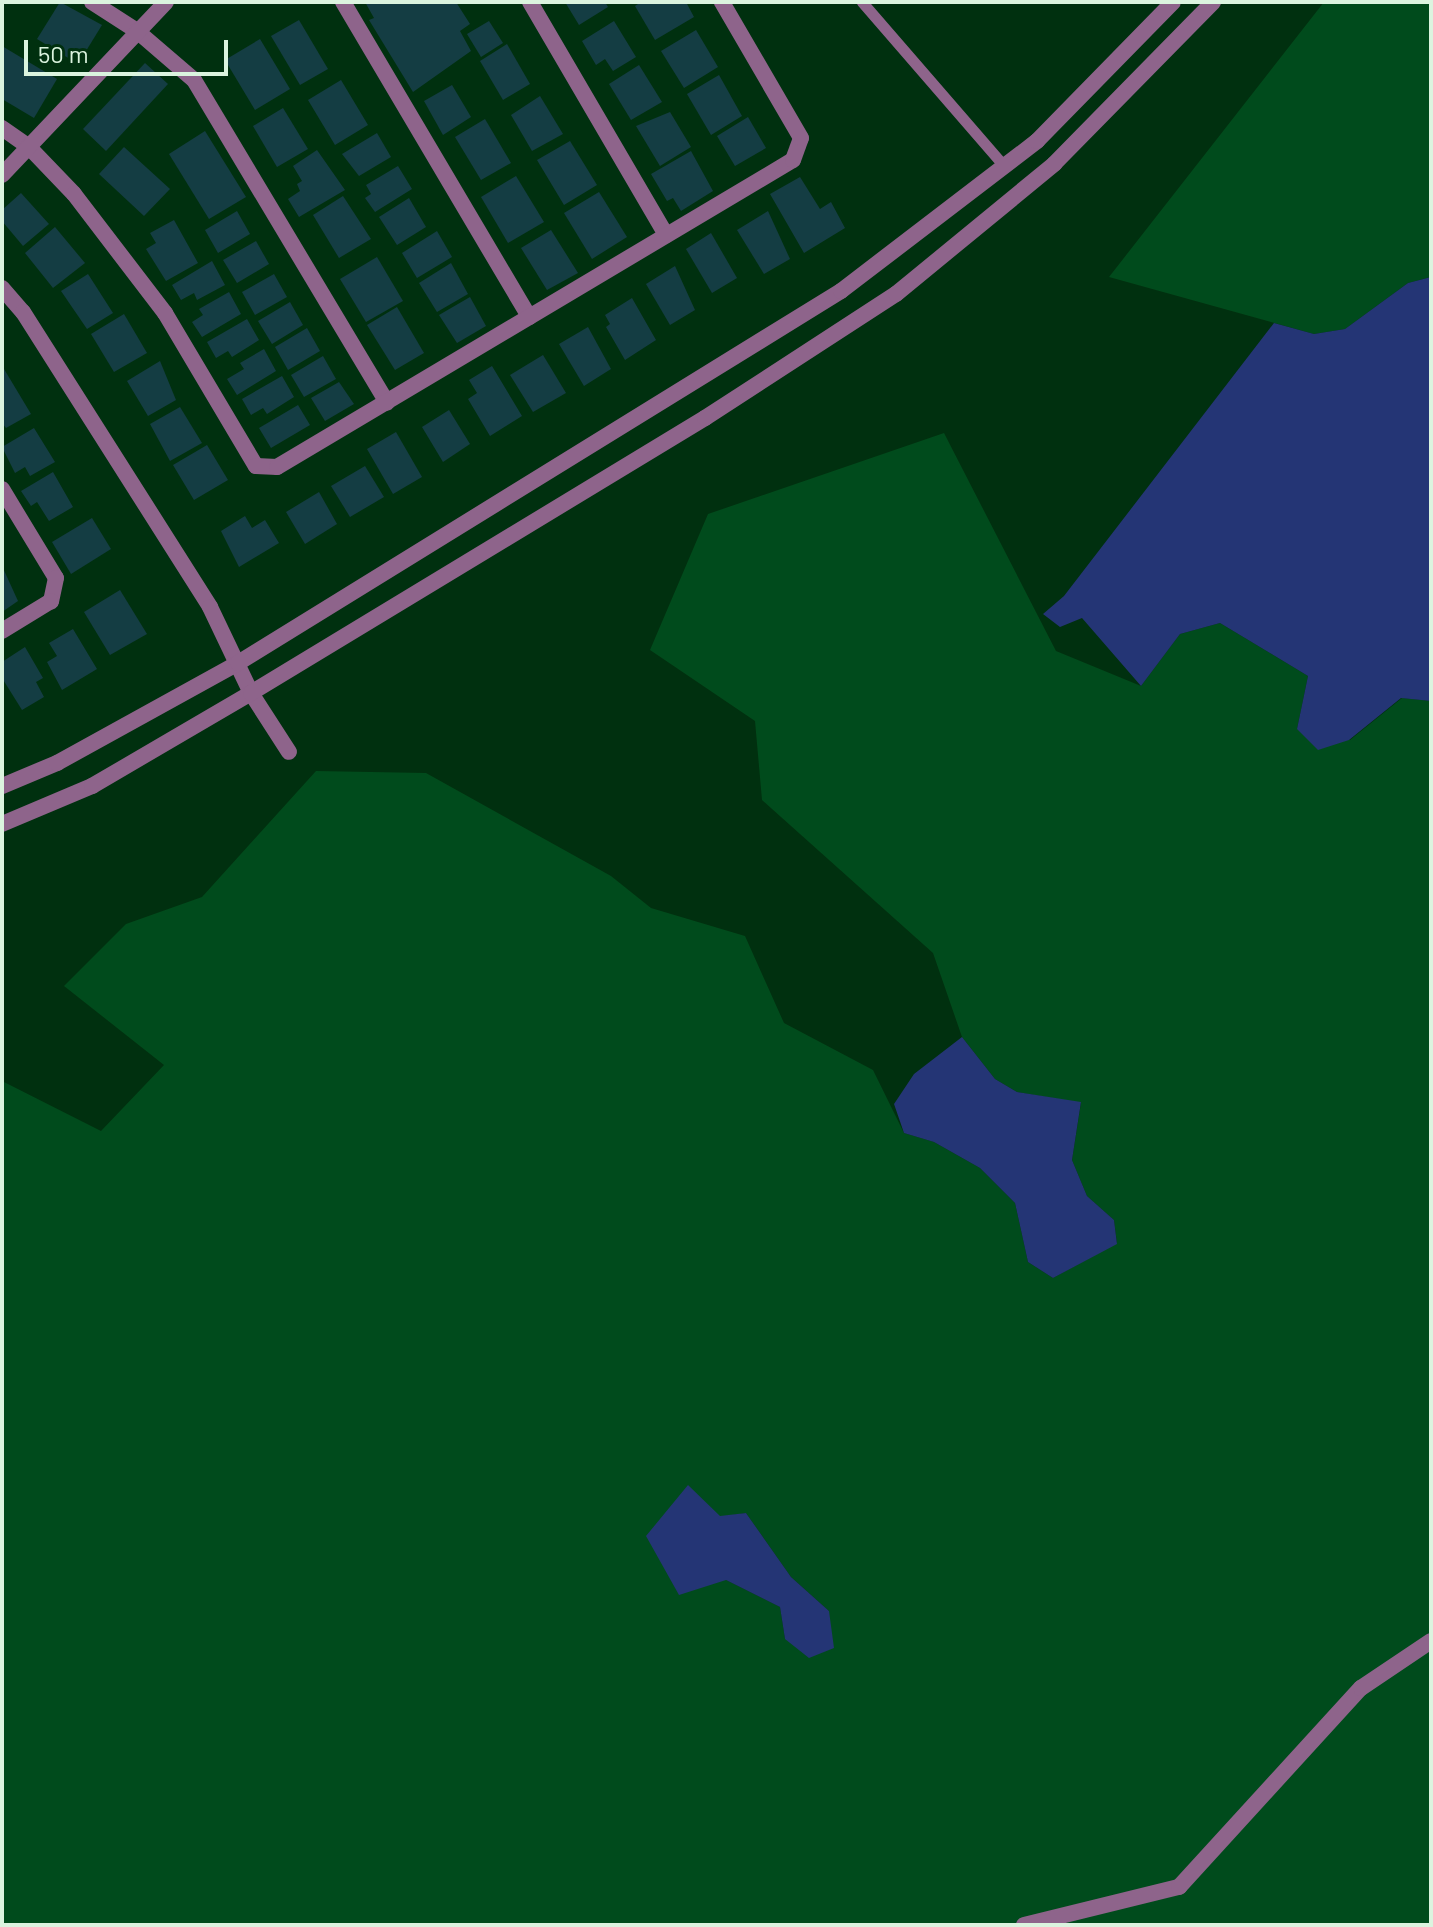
<!DOCTYPE html>
<style>
body{margin:0}
#map{position:relative;width:1433px;height:1927px;overflow:hidden;background:#00300f;font-family:Barlow,sans-serif}
div>[style]{position:absolute}
[style*='--x']{left:calc(var(--x)*1px);top:calc(var(--y)*1px);width:calc(var(--w)*1px);rotate:calc(var(--a)*1deg)}
.green>*{inset:0;background:#004b1c}
.water>*{inset:0;background:#243575}
.building>*{inset:0;background:#143d43}
.service>*{height:11px;margin:-5.5px;padding:0 5.5px;transform-origin:5.5px;border-radius:5.5px;background:#8e648b}
.minor>*{height:16px;margin:-8px;padding:0 8px;transform-origin:8px;border-radius:8px;background:#8e648b}
.tertiary>*{height:16px;margin:-8px;padding:0 8px;transform-origin:8px;border-radius:8px;background:#8e648b}
span{translate:-50% -50%;white-space:nowrap;text-align:center;line-height:1.15;-webkit-text-stroke:6px #00300f;paint-order:stroke}
.frame{position:absolute;inset:0;border:4px solid #dbf4df;pointer-events:none}
.scale{position:absolute;left:24px;top:40px;width:204px;height:36px;box-sizing:border-box;border:4px solid #dbf4df;border-top:0;padding-left:10px;font-size:24px;line-height:28px;white-space:nowrap;color:#dbf4df;-webkit-text-stroke:6px #00300f;paint-order:stroke}
</style>
<div id="map">
<div class="green">
<i style="clip-path:polygon(1324px 2px,1431px 2px,1431px 277px,1408px 283px,1345px 329px,1314px 334px,1109px 277px)"></i>
<i style="clip-path:polygon(evenodd,944px 433px,1056px 651px,1141px 686px,1180px 634px,1220px 623px,1308px 676px,1297px 729px,1350px 740px,1402px 698px,1431px 701px,1431px 1925px,2px 1925px,2px 1081px,101px 1131px,164px 1065px,64px 986px,126px 924px,202px 897px,316px 771px,426px 773px,611px 876px,651px 908px,745px 936px,784px 1023px,873px 1070px,904px 1133px,934px 1142px,980px 1168px,1015px 1203px,1028px 1262px,1053px 1278px,1117px 1243px,1114px 1220px,1087px 1196px,1072px 1160px,1081px 1103px,1017px 1092px,995px 1079px,962px 1037px,933px 953px,762px 800px,755px 721px,650px 650px,708px 514px,944px 433px,688px 1486px,720px 1517px,746px 1513px,791px 1577px,829px 1611px,785px 1639px,780px 1607px,726px 1580px,688px 1486px)"></i>
</div>
<div class="water">
<i style="clip-path:polygon(1431px 277px,1431px 701px,1401px 698px,1349px 740px,1318px 750px,1297px 729px,1308px 676px,1220px 623px,1180px 634px,1141px 686px,1082px 618px,1060px 627px,1043px 614px,1064px 596px,1274px 323px,1314px 334px,1345px 329px,1408px 283px)"></i>
<i style="clip-path:polygon(962px 1037px,995px 1079px,1017px 1092px,1081px 1102px,1072px 1160px,1087px 1196px,1114px 1220px,1117px 1244px,1053px 1278px,1028px 1262px,1015px 1203px,980px 1168px,934px 1142px,904px 1133px,894px 1104px,914px 1074px)"></i>
<i style="clip-path:polygon(688px 1485px,720px 1516px,746px 1513px,791px 1577px,829px 1611px,834px 1648px,809px 1658px,785px 1639px,780px 1607px,726px 1580px,679px 1595px,646px 1536px)"></i>
</div>
<div class="building">
<i style="clip-path:polygon(60px 2px,102px 25px,78px 64px,37px 39px)"></i>
<i style="clip-path:polygon(365px 2px,456px 2px,470px 24px,460px 31px,471px 51px,413px 92px,369px 20px,374px 18px)"></i>
<i style="clip-path:polygon(565px 2px,605px 2px,608px 7px,579px 25px)"></i>
<i style="clip-path:polygon(641px 2px,686px 2px,694px 17px,655px 40px,635px 6px)"></i>
<i style="clip-path:polygon(299px 20px,328px 69px,300px 85px,271px 36px)"></i>
<i style="clip-path:polygon(489px 21px,503px 43px,481px 57px,467px 34px)"></i>
<i style="clip-path:polygon(614px 21px,636px 57px,613px 71px,605px 59px,596px 65px,582px 41px)"></i>
<i style="clip-path:polygon(696px 30px,718px 67px,684px 88px,661px 51px)"></i>
<i style="clip-path:polygon(260px 39px,290px 89px,255px 110px,225px 60px)"></i>
<i style="clip-path:polygon(507px 44px,530px 84px,503px 100px,480px 61px)"></i>
<i style="clip-path:polygon(2px 46px,57px 79px,34px 118px,2px 99px)"></i>
<i style="clip-path:polygon(145px 63px,168px 84px,106px 151px,83px 129px)"></i>
<i style="clip-path:polygon(639px 65px,662px 102px,631px 120px,609px 84px)"></i>
<i style="clip-path:polygon(719px 75px,742px 116px,711px 135px,687px 94px)"></i>
<i style="clip-path:polygon(341px 80px,368px 125px,335px 145px,308px 100px)"></i>
<i style="clip-path:polygon(452px 85px,471px 117px,443px 135px,424px 101px)"></i>
<i style="clip-path:polygon(540px 96px,563px 134px,532px 151px,511px 115px)"></i>
<i style="clip-path:polygon(283px 108px,308px 149px,277px 167px,253px 126px)"></i>
<i style="clip-path:polygon(670px 112px,691px 147px,660px 166px,636px 126px)"></i>
<i style="clip-path:polygon(748px 117px,766px 148px,735px 166px,717px 136px)"></i>
<i style="clip-path:polygon(485px 119px,511px 163px,481px 180px,455px 137px)"></i>
<i style="clip-path:polygon(205px 131px,246px 197px,209px 219px,169px 154px)"></i>
<i style="clip-path:polygon(377px 133px,391px 157px,359px 176px,342px 154px)"></i>
<i style="clip-path:polygon(570px 141px,597px 185px,564px 205px,537px 160px)"></i>
<i style="clip-path:polygon(124px 147px,170px 189px,144px 216px,99px 174px)"></i>
<i style="clip-path:polygon(317px 150px,345px 190px,299px 217px,288px 199px,300px 191px,297px 184px,302px 181px,293px 166px)"></i>
<i style="clip-path:polygon(691px 151px,713px 191px,681px 211px,673px 198px,667px 201px,651px 174px)"></i>
<i style="clip-path:polygon(398px 166px,412px 189px,375px 212px,365px 198px,371px 194px,366px 185px)"></i>
<i style="clip-path:polygon(516px 176px,544px 222px,508px 243px,481px 197px)"></i>
<i style="clip-path:polygon(800px 177px,820px 209px,831px 202px,845px 228px,804px 253px,770px 194px)"></i>
<i style="clip-path:polygon(599px 192px,627px 237px,592px 259px,564px 213px)"></i>
<i style="clip-path:polygon(21px 193px,49px 224px,23px 246px,2px 221px,2px 210px)"></i>
<i style="clip-path:polygon(343px 196px,371px 239px,339px 258px,313px 215px)"></i>
<i style="clip-path:polygon(409px 198px,426px 227px,397px 245px,379px 217px)"></i>
<i style="clip-path:polygon(237px 211px,250px 234px,218px 253px,205px 230px)"></i>
<i style="clip-path:polygon(768px 211px,790px 259px,764px 274px,737px 230px)"></i>
<i style="clip-path:polygon(174px 220px,198px 263px,166px 281px,146px 249px,156px 243px,150px 233px)"></i>
<i style="clip-path:polygon(55px 227px,85px 263px,53px 288px,25px 253px)"></i>
<i style="clip-path:polygon(551px 230px,578px 273px,547px 290px,521px 248px)"></i>
<i style="clip-path:polygon(437px 231px,452px 257px,417px 278px,402px 253px)"></i>
<i style="clip-path:polygon(711px 233px,737px 278px,712px 293px,686px 249px)"></i>
<i style="clip-path:polygon(256px 241px,269px 264px,237px 283px,223px 260px)"></i>
<i style="clip-path:polygon(377px 257px,403px 301px,366px 322px,340px 279px)"></i>
<i style="clip-path:polygon(212px 261px,225px 285px,197px 300px,194px 293px,181px 300px,172px 285px)"></i>
<i style="clip-path:polygon(451px 263px,468px 294px,437px 312px,419px 283px)"></i>
<i style="clip-path:polygon(675px 266px,695px 310px,670px 325px,646px 284px)"></i>
<i style="clip-path:polygon(88px 274px,113px 313px,87px 329px,61px 291px)"></i>
<i style="clip-path:polygon(274px 274px,287px 297px,255px 315px,242px 292px)"></i>
<i style="clip-path:polygon(229px 292px,241px 314px,202px 337px,192px 322px,203px 315px,199px 309px)"></i>
<i style="clip-path:polygon(470px 297px,486px 326px,457px 343px,439px 315px)"></i>
<i style="clip-path:polygon(632px 298px,656px 340px,625px 360px,606px 327px,610px 324px,605px 315px)"></i>
<i style="clip-path:polygon(290px 302px,303px 325px,272px 344px,258px 321px)"></i>
<i style="clip-path:polygon(397px 307px,424px 353px,395px 370px,367px 325px)"></i>
<i style="clip-path:polygon(124px 314px,147px 353px,114px 372px,91px 334px)"></i>
<i style="clip-path:polygon(247px 319px,259px 340px,232px 357px,228px 351px,216px 358px,207px 342px)"></i>
<i style="clip-path:polygon(588px 327px,611px 369px,584px 386px,559px 344px)"></i>
<i style="clip-path:polygon(307px 328px,320px 351px,288px 370px,275px 347px)"></i>
<i style="clip-path:polygon(264px 349px,276px 371px,237px 395px,227px 379px,244px 369px,240px 363px)"></i>
<i style="clip-path:polygon(543px 355px,566px 393px,533px 412px,510px 375px)"></i>
<i style="clip-path:polygon(323px 356px,336px 379px,304px 397px,291px 375px)"></i>
<i style="clip-path:polygon(160px 361px,176px 400px,148px 416px,127px 381px)"></i>
<i style="clip-path:polygon(492px 366px,522px 416px,490px 436px,468px 399px,477px 393px,469px 380px)"></i>
<i style="clip-path:polygon(4px 369px,31px 414px,6px 428px,2px 423px)"></i>
<i style="clip-path:polygon(282px 376px,294px 397px,267px 414px,263px 408px,251px 415px,242px 399px)"></i>
<i style="clip-path:polygon(339px 382px,354px 404px,325px 421px,311px 398px)"></i>
<i style="clip-path:polygon(298px 405px,310px 425px,271px 448px,259px 428px)"></i>
<i style="clip-path:polygon(180px 407px,202px 443px,170px 461px,150px 424px)"></i>
<i style="clip-path:polygon(449px 410px,470px 444px,443px 462px,422px 427px)"></i>
<i style="clip-path:polygon(34px 428px,55px 462px,30px 476px,25px 467px,15px 473px,2px 447px)"></i>
<i style="clip-path:polygon(396px 432px,422px 477px,393px 494px,367px 449px)"></i>
<i style="clip-path:polygon(207px 445px,228px 480px,194px 500px,173px 465px)"></i>
<i style="clip-path:polygon(365px 466px,384px 497px,350px 517px,331px 486px)"></i>
<i style="clip-path:polygon(53px 472px,73px 507px,49px 521px,37px 502px,31px 506px,21px 491px)"></i>
<i style="clip-path:polygon(319px 492px,337px 524px,305px 544px,286px 512px)"></i>
<i style="clip-path:polygon(245px 516px,252px 528px,265px 520px,279px 543px,239px 567px,221px 531px)"></i>
<i style="clip-path:polygon(92px 518px,111px 549px,71px 574px,52px 542px)"></i>
<i style="clip-path:polygon(2px 566px,18px 601px,2px 612px)"></i>
<i style="clip-path:polygon(120px 590px,147px 634px,110px 655px,84px 612px)"></i>
<i style="clip-path:polygon(73px 629px,97px 669px,62px 690px,47px 662px,57px 656px,49px 643px)"></i>
<i style="clip-path:polygon(25px 647px,43px 678px,36px 682px,44px 697px,22px 710px,2px 678px,2px 662px)"></i>
</div>
<div class="service">
<i style="--x:862;--y:2;--w:216;--a:49.1"></i>
</div>
<div class="minor">
<i style="--x:92;--y:2;--w:54;--a:32.8"></i>
<i style="--x:137;--y:31;--w:75;--a:40.7"></i>
<i style="--x:194;--y:80;--w:376;--a:59.1"></i>
<i style="--x:343;--y:2;--w:366;--a:59.4"></i>
<i style="--x:530;--y:2;--w:270;--a:59.7"></i>
<i style="--x:2;--y:128;--w:32;--a:35"></i>
<i style="--x:28;--y:146;--w:66;--a:46.2"></i>
<i style="--x:74;--y:194;--w:150;--a:52.6"></i>
<i style="--x:165;--y:313;--w:178;--a:59.3"></i>
<i style="--x:256;--y:466;--w:21;--a:3"></i>
<i style="--x:277;--y:467;--w:600;--a:-30.75"></i>
<i style="--x:793;--y:160;--w:23;--a:-70"></i>
<i style="--x:801;--y:138;--w:157;--a:-120.2"></i>
<i style="--x:2;--y:175;--w:238;--a:-46.5"></i>
<i style="--x:2;--y:489;--w:104;--a:58.8"></i>
<i style="--x:56;--y:578;--w:24;--a:102"></i>
<i style="--x:51;--y:601;--w:57;--a:148.5"></i>
<i style="--x:1024;--y:1925;--w:160;--a:-13.8"></i>
<i style="--x:1179;--y:1887;--w:270;--a:-47.6"></i>
<i style="--x:1361;--y:1688;--w:84;--a:-33.9"></i>
</div>
<div class="tertiary">
<i style="--x:2;--y:288;--w:32;--a:49"></i>
<i style="--x:23;--y:312;--w:349;--a:57.6"></i>
<i style="--x:210;--y:607;--w:95;--a:64.5"></i>
<i style="--x:251;--y:693;--w:70;--a:57.2"></i>
<i style="--x:2;--y:786;--w:60;--a:-22.7"></i>
<i style="--x:57;--y:763;--w:207;--a:-28.9"></i>
<i style="--x:238;--y:663;--w:709;--a:-31.67"></i>
<i style="--x:841;--y:291;--w:247;--a:-37.4"></i>
<i style="--x:1037;--y:141;--w:194;--a:-45.6"></i>
<i style="--x:2;--y:824;--w:98;--a:-22.9"></i>
<i style="--x:92;--y:786;--w:184;--a:-30.3"></i>
<i style="--x:251;--y:693;--w:531;--a:-31.2"></i>
<i style="--x:705;--y:418;--w:228;--a:-33"></i>
<i style="--x:896;--y:294;--w:205;--a:-39.4"></i>
<i style="--x:1054;--y:164;--w:227;--a:-45.5"></i>
</div>
<div class="frame"></div>
<div class="scale">50 m</div>
</div>
